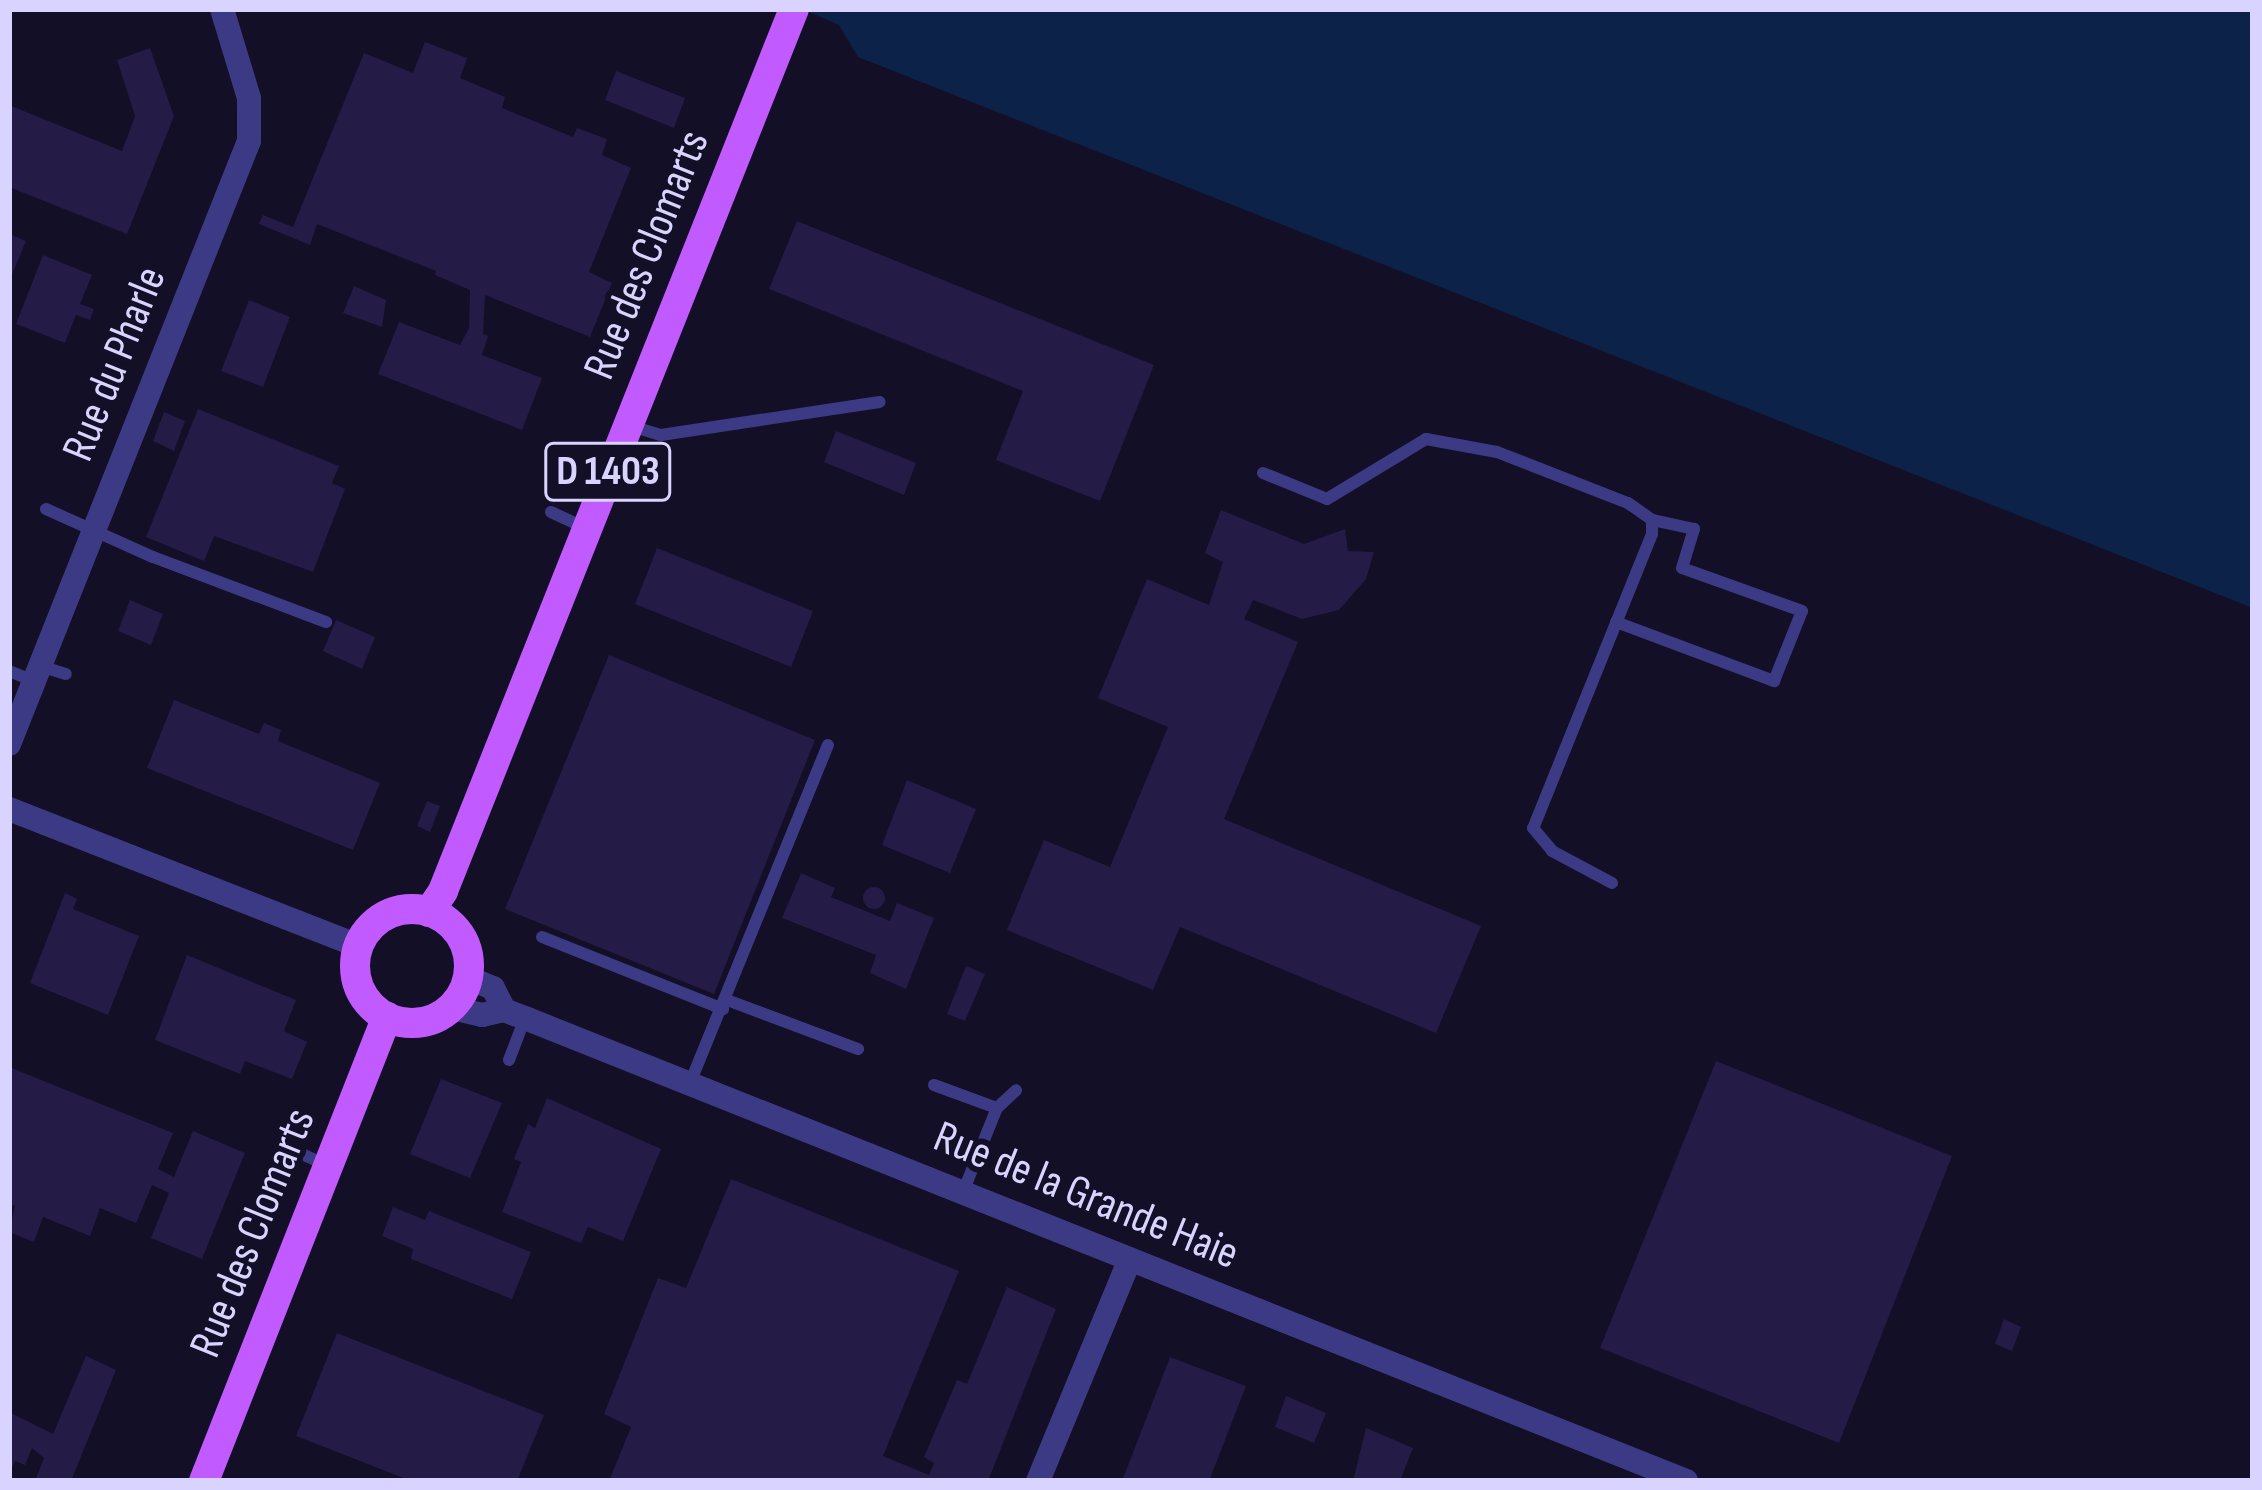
<!DOCTYPE html>
<style>
body{margin:0}
#map{position:relative;width:2262px;height:1490px;overflow:hidden;background:#130f26;font-family:"Sofia Sans Condensed",sans-serif}
div>[style]{position:absolute}
[style*='--x']{left:calc(var(--x)*1px);top:calc(var(--y)*1px);width:calc(var(--w)*1px);rotate:calc(var(--a)*1deg)}
.water>*{inset:0;background:#0c2248}
.building>*{inset:0;background:#241b47}
.round{border-radius:50%}
.service>*{height:12px;margin:-6px;padding:0 6px;transform-origin:6px;border-radius:6px;background:#3d3a85}
.minor>*{height:24px;margin:-12px;padding:0 12px;transform-origin:12px;border-radius:12px;background:#3d3a85}
.primary>*{height:30px;margin:-15px;padding:0 15px;transform-origin:15px;border-radius:15px;background:#c25bff}
.primary>.ring{margin:-15px;padding:0;box-sizing:content-box;background:none;border:30px solid #c25bff;border-radius:50%}
span{translate:-50% -50%;white-space:nowrap;text-align:center;line-height:1.15;-webkit-text-stroke:12px #130f26;paint-order:stroke}
.shield-label span{padding:3px 9px;background:#130f26;border:3px solid;border-radius:9px;-webkit-text-stroke-width:0}
.shield-label{font-size:42px;color:#d9d4ff;font-weight:700}
.street-label{font-size:45px;color:#d9d4ff}
.frame{position:absolute;inset:0;border:12px solid #d9d4ff;pointer-events:none}
</style>
<div id="map">
<div class="water">
<i style="clip-path:polygon(802px 9px,2253px 9px,2253px 608px,858px 57px,839px 25px)"></i>
</div>
<div class="building">
<i style="clip-path:polygon(425px 42px,467px 58px,460px 78px,505px 97px,502px 108px,573px 137px,577px 128px,607px 139px,602px 155px,631px 168px,589px 272px,612px 283px,590px 337px,485px 295px,483px 334px,488px 336px,482px 355px,542px 378px,522px 430px,378px 374px,399px 322px,460px 345px,469px 328px,470px 290px,435px 275px,436px 271px,317px 224px,310px 245px,259px 224px,263px 215px,293px 227px,364px 53px,413px 73px)"></i>
<i style="clip-path:polygon(150px 48px,174px 116px,127px 234px,9px 187px,9px 105px,122px 151px,135px 116px,117px 60px)"></i>
<i style="clip-path:polygon(616px 71px,685px 98px,674px 128px,605px 100px)"></i>
<i style="clip-path:polygon(797px 221px,1154px 365px,1100px 501px,996px 460px,1023px 391px,769px 289px)"></i>
<i style="clip-path:polygon(9px 234px,26px 241px,9px 282px)"></i>
<i style="clip-path:polygon(43px 255px,92px 275px,80px 304px,94px 309px,90px 320px,76px 315px,65px 343px,16px 324px)"></i>
<i style="clip-path:polygon(354px 286px,386px 300px,382px 327px,343px 313px)"></i>
<i style="clip-path:polygon(249px 300px,290px 317px,263px 387px,221px 371px)"></i>
<i style="clip-path:polygon(198px 409px,339px 466px,332px 483px,345px 489px,313px 572px,214px 536px,204px 561px,146px 537px)"></i>
<i style="clip-path:polygon(164px 412px,185px 421px,174px 451px,153px 441px)"></i>
<i style="clip-path:polygon(836px 431px,916px 463px,904px 495px,824px 462px)"></i>
<i style="clip-path:polygon(1221px 510px,1304px 544px,1345px 529px,1348px 551px,1374px 552px,1366px 579px,1339px 610px,1302px 619px,1253px 600px,1244px 619px,1298px 642px,1224px 819px,1481px 926px,1436px 1033px,1180px 927px,1153px 990px,1007px 930px,1044px 840px,1110px 867px,1168px 727px,1098px 698px,1147px 579px,1209px 605px,1223px 562px,1205px 553px)"></i>
<i style="clip-path:polygon(657px 548px,813px 611px,791px 667px,635px 604px)"></i>
<i style="clip-path:polygon(130px 600px,163px 614px,151px 645px,118px 631px)"></i>
<i style="clip-path:polygon(336px 620px,375px 637px,362px 669px,323px 651px)"></i>
<i style="clip-path:polygon(609px 655px,815px 740px,714px 994px,505px 909px)"></i>
<i style="clip-path:polygon(174px 700px,259px 734px,264px 723px,281px 730px,278px 741px,380px 783px,353px 850px,147px 768px)"></i>
<i style="clip-path:polygon(907px 780px,976px 809px,950px 873px,882px 845px)"></i>
<i style="clip-path:polygon(427px 801px,440px 806px,430px 832px,417px 826px)"></i>
<i style="clip-path:polygon(801px 873px,835px 888px,831px 897px,890px 921px,897px 903px,934px 918px,906px 989px,870px 973px,876px 955px,782px 918px)"></i>
<i class="round" style="left:863px;top:887px;width:22px;height:22px"></i>
<i style="clip-path:polygon(65px 893px,77px 899px,73px 909px,139px 936px,108px 1015px,30px 983px)"></i>
<i style="clip-path:polygon(187px 955px,296px 1000px,284px 1031px,307px 1042px,292px 1079px,245px 1061px,240px 1074px,155px 1040px)"></i>
<i style="clip-path:polygon(966px 966px,985px 974px,965px 1021px,947px 1014px)"></i>
<i style="clip-path:polygon(1716px 1061px,1952px 1156px,1839px 1443px,1600px 1348px)"></i>
<i style="clip-path:polygon(9px 1067px,173px 1133px,158px 1169px,174px 1177px,193px 1131px,245px 1153px,202px 1259px,151px 1238px,169px 1193px,152px 1185px,136px 1223px,100px 1208px,90px 1236px,43px 1217px,34px 1242px,9px 1232px,15px 1206px,9px 1203px)"></i>
<i style="clip-path:polygon(441px 1079px,502px 1103px,470px 1178px,410px 1154px)"></i>
<i style="clip-path:polygon(547px 1098px,661px 1149px,623px 1241px,588px 1227px,581px 1243px,502px 1212px,521px 1162px,514px 1159px,528px 1124px,535px 1128px)"></i>
<i style="clip-path:polygon(731px 1179px,959px 1271px,883px 1456px,929px 1475px,934px 1463px,924px 1457px,957px 1380px,967px 1384px,1007px 1287px,1056px 1309px,988px 1481px,609px 1481px,631px 1427px,604px 1414px,658px 1278px,686px 1288px)"></i>
<i style="clip-path:polygon(393px 1207px,425px 1220px,429px 1211px,531px 1252px,512px 1299px,411px 1259px,413px 1249px,382px 1236px)"></i>
<i style="clip-path:polygon(2004px 1319px,2021px 1327px,2012px 1351px,1995px 1344px)"></i>
<i style="clip-path:polygon(337px 1333px,544px 1415px,517px 1481px,411px 1481px,296px 1436px)"></i>
<i style="clip-path:polygon(86px 1356px,116px 1370px,71px 1481px,35px 1481px,44px 1458px,32px 1448px,25px 1465px,15px 1461px,9px 1475px,9px 1412px,53px 1434px)"></i>
<i style="clip-path:polygon(1170px 1357px,1246px 1386px,1209px 1481px,1122px 1481px)"></i>
<i style="clip-path:polygon(1286px 1396px,1326px 1413px,1314px 1443px,1275px 1427px)"></i>
<i style="clip-path:polygon(1366px 1428px,1413px 1448px,1400px 1481px,1353px 1481px)"></i>
</div>
<div class="service">
<i style="--x:628;--y:425;--w:34;--a:17"></i>
<i style="--x:661;--y:435;--w:221;--a:-8.6"></i>
<i style="--x:1263;--y:473;--w:69;--a:22.1"></i>
<i style="--x:1327;--y:499;--w:116;--a:-31.2"></i>
<i style="--x:1426;--y:439;--w:72;--a:10.4"></i>
<i style="--x:1497;--y:452;--w:141;--a:21.3"></i>
<i style="--x:1628;--y:503;--w:29;--a:35"></i>
<i style="--x:1652;--y:520;--w:14;--a:90"></i>
<i style="--x:1652;--y:534;--w:317;--a:112"></i>
<i style="--x:1533;--y:828;--w:30;--a:50"></i>
<i style="--x:1552;--y:851;--w:68;--a:28.1"></i>
<i style="--x:607;--y:476;--w:39;--a:19"></i>
<i style="--x:46;--y:509;--w:117;--a:24.2"></i>
<i style="--x:153;--y:557;--w:185;--a:20.6"></i>
<i style="--x:551;--y:512;--w:38;--a:25"></i>
<i style="--x:1616;--y:622;--w:169;--a:20.5"></i>
<i style="--x:1774;--y:681;--w:75;--a:-68.2"></i>
<i style="--x:1802;--y:611;--w:127;--a:-160.3"></i>
<i style="--x:1682;--y:568;--w:41;--a:-72.9"></i>
<i style="--x:1694;--y:529;--w:43;--a:-167.9"></i>
<i style="--x:40;--y:666;--w:27;--a:17"></i>
<i style="--x:9;--y:671;--w:27;--a:22"></i>
<i style="--x:542;--y:937;--w:195;--a:21.7"></i>
<i style="--x:727;--y:1000;--w:140;--a:20.5"></i>
<i style="--x:509;--y:1060;--w:45;--a:-69.1"></i>
<i style="--x:690;--y:1083;--w:365;--a:-67.8"></i>
<i style="--x:934;--y:1085;--w:67;--a:20.1"></i>
<i style="--x:280;--y:1144;--w:51;--a:24.5"></i>
<i style="--x:963;--y:1192;--w:91;--a:-68"></i>
<i style="--x:997;--y:1108;--w:26;--a:-43"></i>
</div>
<div class="minor">
<i style="--x:9;--y:744;--w:649;--a:-68.3"></i>
<i style="--x:249;--y:141;--w:43;--a:-90"></i>
<i style="--x:249;--y:98;--w:93;--a:-106.9"></i>
<i style="--x:9;--y:809;--w:376;--a:21.4"></i>
<i style="--x:469;--y:978;--w:26;--a:23"></i>
<i style="--x:493;--y:988;--w:25;--a:63"></i>
<i style="--x:452;--y:1008;--w:31;--a:13"></i>
<i style="--x:482;--y:1015;--w:23;--a:-13"></i>
<i style="--x:504;--y:1010;--w:22;--a:21"></i>
<i style="--x:525;--y:1018;--w:1250;--a:21.74"></i>
<i style="--x:1038;--y:1481;--w:240;--a:-67.5"></i>
</div>
<div class="primary">
<i class="ring" style="left:355px;top:909px;width:84px;height:84px"></i>
<i style="--x:429;--y:912;--w:25;--a:-56"></i>
<i style="--x:443;--y:891;--w:949;--a:-68.3"></i>
<i style="--x:204;--y:1481;--w:499;--a:-68.5"></i>
</div>
<div class="shield-label">
<span style="left:608px;top:472px">D 1403</span>
</div>
<div class="street-label">
<span style="left:647px;top:255px;rotate:-68deg">Rue des Clomarts</span>
<span style="left:115px;top:364px;rotate:-68deg">Rue du Pharle</span>
<span style="left:1086px;top:1196px;rotate:22deg">Rue de la Grande Haie</span>
<span style="left:253px;top:1233px;rotate:-68deg">Rue des Clomarts</span>
</div>
<div class="frame"></div>
</div>
